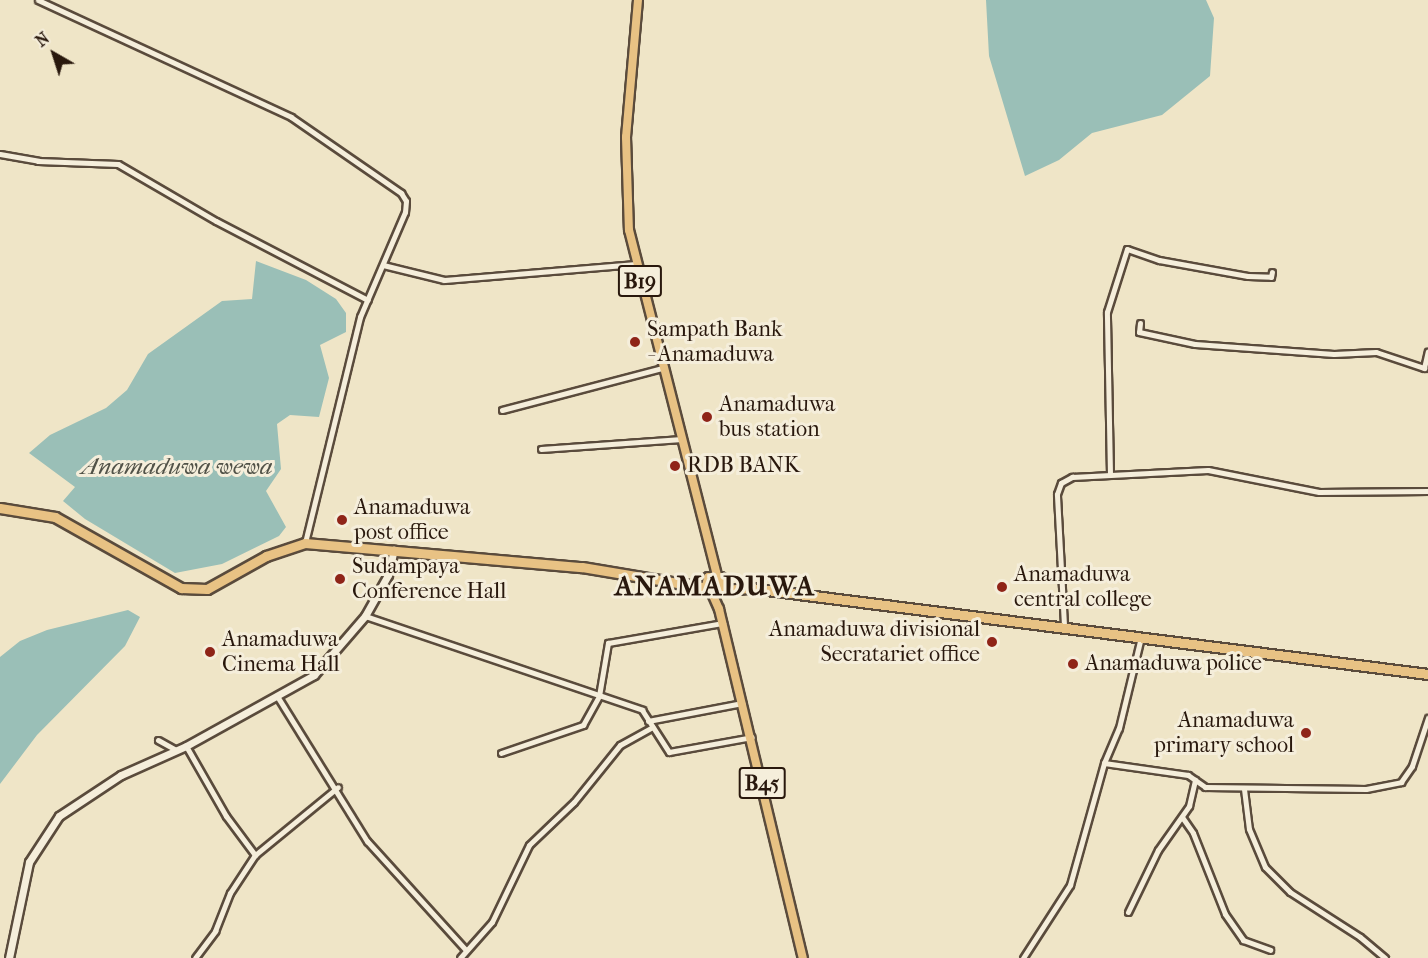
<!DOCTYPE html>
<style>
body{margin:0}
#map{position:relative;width:1428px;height:958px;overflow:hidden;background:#efe5c7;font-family:"IM FELL French Canon",serif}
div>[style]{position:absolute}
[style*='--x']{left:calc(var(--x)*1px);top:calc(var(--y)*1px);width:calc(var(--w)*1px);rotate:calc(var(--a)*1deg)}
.water>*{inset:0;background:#9abfb7}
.roads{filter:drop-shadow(2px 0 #5a4b3c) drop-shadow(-2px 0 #5a4b3c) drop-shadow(0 2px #5a4b3c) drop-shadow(0 -2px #5a4b3c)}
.minor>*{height:5px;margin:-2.5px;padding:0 2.5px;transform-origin:2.5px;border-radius:2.5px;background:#f5eedb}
.tertiary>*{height:7px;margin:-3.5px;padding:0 3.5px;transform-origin:3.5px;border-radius:3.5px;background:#f5eedb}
.primary>*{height:8px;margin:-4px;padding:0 4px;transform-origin:4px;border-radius:4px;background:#e8c284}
.trunk>*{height:9px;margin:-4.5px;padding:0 4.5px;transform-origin:4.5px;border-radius:4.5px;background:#e8c284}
.dots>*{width:16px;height:16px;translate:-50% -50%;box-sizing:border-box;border:3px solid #f5eedb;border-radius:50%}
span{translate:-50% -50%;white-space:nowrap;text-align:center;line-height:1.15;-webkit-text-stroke:6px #f5eedb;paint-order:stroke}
.shield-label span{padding:2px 4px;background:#f5eedb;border:2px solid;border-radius:4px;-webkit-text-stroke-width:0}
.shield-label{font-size:21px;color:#29180d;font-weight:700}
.poi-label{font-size:22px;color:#29180d}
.left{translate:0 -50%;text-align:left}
.right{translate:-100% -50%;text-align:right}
.water-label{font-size:24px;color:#515248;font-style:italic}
.district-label{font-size:28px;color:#29180d;font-weight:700;letter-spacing:1.5px}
.north{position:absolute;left:24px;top:24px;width:60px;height:60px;-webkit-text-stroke:4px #f5eedb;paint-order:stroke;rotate:321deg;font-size:16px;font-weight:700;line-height:24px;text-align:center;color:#29180d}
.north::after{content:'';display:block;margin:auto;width:21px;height:27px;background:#29180d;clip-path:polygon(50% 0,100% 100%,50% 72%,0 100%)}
</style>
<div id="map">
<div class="water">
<i style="clip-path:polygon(986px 0,1206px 0,1214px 18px,1210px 76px,1162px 115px,1092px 133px,1059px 160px,1025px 176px,989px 56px)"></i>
<i style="clip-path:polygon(256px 261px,306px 280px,336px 299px,346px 313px,346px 332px,320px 345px,329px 378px,319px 417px,290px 415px,277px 424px,281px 469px,266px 491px,286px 527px,279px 536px,222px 564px,175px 573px,85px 519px,63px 501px,75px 487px,29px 453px,50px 435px,106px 408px,127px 390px,148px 354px,222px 301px,252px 299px)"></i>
<i style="clip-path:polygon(128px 610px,140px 617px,125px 646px,37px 735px,0 784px,0 657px,20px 641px,47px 630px)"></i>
</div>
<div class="roads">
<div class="minor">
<i style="--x:38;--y:0;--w:279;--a:24.8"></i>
<i style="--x:291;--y:117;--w:134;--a:34.6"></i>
<i style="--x:401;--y:193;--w:9;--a:58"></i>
<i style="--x:406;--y:201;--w:11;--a:95"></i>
<i style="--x:405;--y:212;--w:114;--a:113.2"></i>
<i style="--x:360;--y:317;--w:233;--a:103.7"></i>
<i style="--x:0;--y:154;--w:39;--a:10"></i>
<i style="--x:38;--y:161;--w:80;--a:2.1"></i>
<i style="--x:118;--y:164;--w:113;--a:30.2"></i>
<i style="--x:216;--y:221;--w:171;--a:27.5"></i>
<i style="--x:383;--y:265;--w:63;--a:13.8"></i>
<i style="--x:444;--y:280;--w:193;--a:-4.8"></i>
<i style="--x:1140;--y:323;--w:9;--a:96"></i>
<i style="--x:1139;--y:332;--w:57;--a:12.1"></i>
<i style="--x:1195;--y:344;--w:139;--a:4.1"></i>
<i style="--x:1334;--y:354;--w:42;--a:-2.7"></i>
<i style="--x:1376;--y:352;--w:51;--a:18.4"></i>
<i style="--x:1424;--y:368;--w:17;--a:-77"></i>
<i style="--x:502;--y:410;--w:165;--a:-14.7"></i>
<i style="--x:541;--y:449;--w:141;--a:-4.1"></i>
<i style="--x:1110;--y:474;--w:162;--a:-91.1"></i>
<i style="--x:1107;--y:312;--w:66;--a:-72.4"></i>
<i style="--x:1127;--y:249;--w:34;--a:19"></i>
<i style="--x:1159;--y:260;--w:90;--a:10.2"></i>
<i style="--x:1248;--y:276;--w:23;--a:2"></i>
<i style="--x:1271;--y:277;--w:5;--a:-79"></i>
<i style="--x:365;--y:616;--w:293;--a:18.7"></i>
<i style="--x:642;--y:710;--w:50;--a:57.3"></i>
<i style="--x:669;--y:752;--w:84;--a:-10.2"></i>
<i style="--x:1064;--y:625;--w:131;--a:-93.1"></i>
<i style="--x:1057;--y:494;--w:12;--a:-70"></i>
<i style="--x:1061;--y:483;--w:13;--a:-29"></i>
<i style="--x:1072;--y:477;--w:136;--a:-2.9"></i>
<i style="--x:1208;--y:470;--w:113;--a:11.2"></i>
<i style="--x:1319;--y:492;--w:109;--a:-0.5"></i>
<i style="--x:277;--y:696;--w:171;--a:58.2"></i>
<i style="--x:367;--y:841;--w:146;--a:47.8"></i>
<i style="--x:648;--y:721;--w:96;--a:-10.8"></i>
<i style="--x:158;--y:740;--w:21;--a:29"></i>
<i style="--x:186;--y:746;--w:81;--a:60.3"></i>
<i style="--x:226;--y:816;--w:49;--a:53.4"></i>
<i style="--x:501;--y:753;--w:87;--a:-18.9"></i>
<i style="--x:583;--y:725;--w:33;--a:-61"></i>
<i style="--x:599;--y:696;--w:54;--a:-80.4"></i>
<i style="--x:608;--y:643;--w:117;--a:-9.9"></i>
<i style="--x:1104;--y:763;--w:85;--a:8.1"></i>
<i style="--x:1188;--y:775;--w:21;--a:35"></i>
<i style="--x:1205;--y:787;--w:161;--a:0.7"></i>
<i style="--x:1366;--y:789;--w:36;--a:-11"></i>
<i style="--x:1401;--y:782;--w:19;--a:-55"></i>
<i style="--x:1412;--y:766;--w:51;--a:-71.6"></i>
<i style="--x:1244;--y:789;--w:40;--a:82.9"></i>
<i style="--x:1249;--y:829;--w:41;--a:67.2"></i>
<i style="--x:1265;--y:867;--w:35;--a:45"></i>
<i style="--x:1290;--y:892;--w:83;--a:32.7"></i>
<i style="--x:1360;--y:937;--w:33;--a:40"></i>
<i style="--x:1182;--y:817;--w:19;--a:55"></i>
<i style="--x:1193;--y:833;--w:87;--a:68.4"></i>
<i style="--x:1225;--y:914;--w:32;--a:55"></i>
<i style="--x:1243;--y:940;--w:29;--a:20"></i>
<i style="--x:1128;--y:912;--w:69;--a:-64.2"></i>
<i style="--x:1158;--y:850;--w:54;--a:-54.8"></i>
<i style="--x:1189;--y:806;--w:27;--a:-77"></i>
<i style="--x:195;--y:958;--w:34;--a:-53"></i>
<i style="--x:215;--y:931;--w:41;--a:-68.5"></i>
<i style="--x:230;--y:893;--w:45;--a:-56.7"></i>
<i style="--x:255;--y:855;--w:107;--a:-39.3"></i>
<i style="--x:460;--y:958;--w:48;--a:-48.4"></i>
<i style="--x:492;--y:922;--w:85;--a:-64.3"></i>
<i style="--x:529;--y:845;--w:62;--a:-43.7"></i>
<i style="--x:574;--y:802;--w:73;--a:-51.1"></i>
<i style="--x:620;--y:745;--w:37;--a:-29"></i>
<i style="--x:1023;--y:958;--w:87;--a:-57.2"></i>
<i style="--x:1070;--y:885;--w:127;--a:-74.4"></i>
<i style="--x:1104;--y:763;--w:38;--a:-67"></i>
<i style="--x:1119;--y:728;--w:94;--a:-76.4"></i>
</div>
<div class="tertiary">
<i style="--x:9;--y:958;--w:98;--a:-78.2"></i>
<i style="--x:29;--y:862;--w:55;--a:-56.9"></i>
<i style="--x:59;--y:816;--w:74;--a:-33.5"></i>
<i style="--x:121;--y:775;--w:71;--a:-24"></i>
<i style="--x:186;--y:746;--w:146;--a:-29"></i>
<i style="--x:314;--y:675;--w:78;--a:-49.2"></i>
<i style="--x:365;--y:616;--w:47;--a:-60.7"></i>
<i style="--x:388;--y:575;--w:26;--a:-77"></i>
</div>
<div class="primary">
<i style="--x:638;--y:0;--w:138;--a:95"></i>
<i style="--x:626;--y:137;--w:93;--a:88.2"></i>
<i style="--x:629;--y:230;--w:356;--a:75.7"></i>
<i style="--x:711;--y:591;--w:20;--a:66"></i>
<i style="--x:719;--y:609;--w:359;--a:76.5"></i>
</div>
<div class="trunk">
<i style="--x:0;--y:508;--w:56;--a:9.3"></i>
<i style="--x:55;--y:517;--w:145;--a:29.4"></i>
<i style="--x:181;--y:588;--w:26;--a:2"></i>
<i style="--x:207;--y:589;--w:68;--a:-29.2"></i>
<i style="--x:266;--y:556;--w:41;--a:-18.4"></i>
<i style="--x:305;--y:543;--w:278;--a:5"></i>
<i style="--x:582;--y:567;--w:127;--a:9.5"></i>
<i style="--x:720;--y:588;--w:11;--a:-90"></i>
<i style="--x:720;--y:577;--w:12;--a:180"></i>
<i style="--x:708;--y:577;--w:9;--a:103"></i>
<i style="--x:706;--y:586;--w:9;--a:32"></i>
<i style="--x:714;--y:591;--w:37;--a:-5"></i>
<i style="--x:751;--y:588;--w:682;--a:7.24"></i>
</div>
</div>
<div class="dots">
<i style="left:635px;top:342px;background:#8f2418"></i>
<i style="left:707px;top:417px;background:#8f2418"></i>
<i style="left:675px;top:466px;background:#8f2418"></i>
<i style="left:342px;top:520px;background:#8f2418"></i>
<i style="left:340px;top:579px;background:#8f2418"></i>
<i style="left:1002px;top:587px;background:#8f2418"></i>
<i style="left:992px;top:642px;background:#8f2418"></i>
<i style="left:210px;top:652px;background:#8f2418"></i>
<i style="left:1073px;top:664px;background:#8f2418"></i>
<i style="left:1306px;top:733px;background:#8f2418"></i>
</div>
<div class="shield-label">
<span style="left:640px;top:281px">B19</span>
<span style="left:762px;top:783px">B45</span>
</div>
<div class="poi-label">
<span class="left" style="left:647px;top:342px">Sampath Bank<br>- Anamaduwa</span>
<span class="left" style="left:719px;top:417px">Anamaduwa<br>bus station</span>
<span class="left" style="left:687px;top:466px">RDB BANK</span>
<span class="left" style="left:354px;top:520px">Anamaduwa<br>post office</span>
<span class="left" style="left:352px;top:579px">Sudampaya<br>Conference Hall</span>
<span class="left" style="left:1014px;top:587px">Anamaduwa<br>central college</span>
<span class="right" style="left:980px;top:642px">Anamaduwa divisional<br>Secratariet office</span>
<span class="left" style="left:222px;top:652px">Anamaduwa<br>Cinema Hall</span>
<span class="left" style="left:1085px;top:664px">Anamaduwa police</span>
<span class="right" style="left:1294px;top:733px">Anamaduwa<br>primary school</span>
</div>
<div class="water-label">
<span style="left:177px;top:467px">Anamaduwa wewa</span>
</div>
<div class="district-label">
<span style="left:715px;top:586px">ANAMADUWA</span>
</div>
<div class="north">N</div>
</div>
